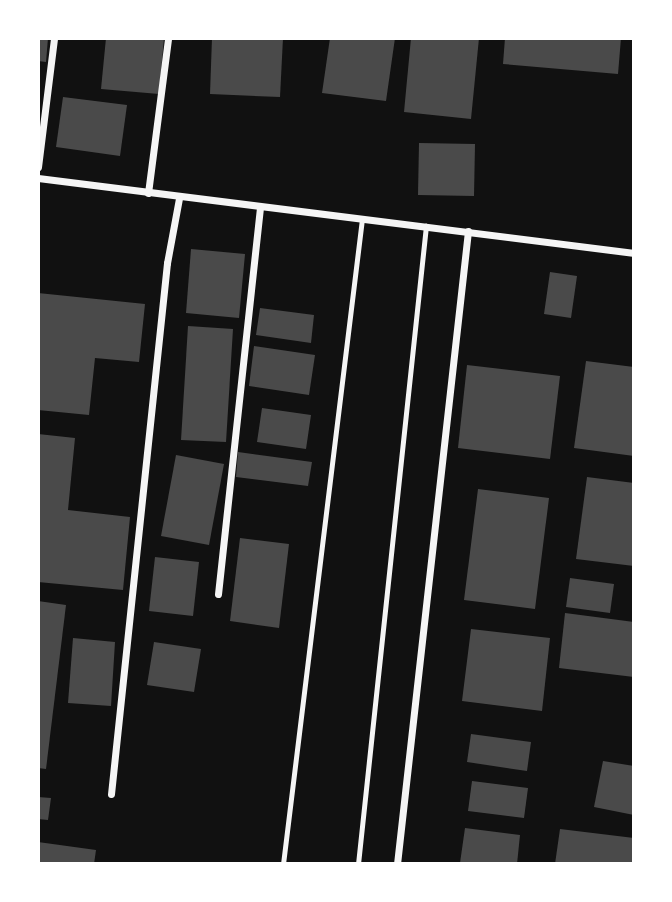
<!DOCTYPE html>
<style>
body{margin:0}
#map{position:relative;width:672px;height:902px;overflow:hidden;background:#111;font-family:Roboto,sans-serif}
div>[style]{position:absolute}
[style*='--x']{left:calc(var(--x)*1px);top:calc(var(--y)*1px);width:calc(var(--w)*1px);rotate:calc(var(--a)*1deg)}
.building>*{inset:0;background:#4a4a4a}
.service>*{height:5px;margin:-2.5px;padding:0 2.5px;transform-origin:2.5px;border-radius:2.5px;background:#f5f5f5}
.minor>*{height:7px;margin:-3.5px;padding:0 3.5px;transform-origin:3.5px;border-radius:3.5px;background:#f5f5f5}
span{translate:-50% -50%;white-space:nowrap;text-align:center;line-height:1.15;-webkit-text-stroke:6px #fff;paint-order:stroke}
.frame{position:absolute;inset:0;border:40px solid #fff;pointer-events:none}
</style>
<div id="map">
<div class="building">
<i style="clip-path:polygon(38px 38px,48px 38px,46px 62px,38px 61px)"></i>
<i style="clip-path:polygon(106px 38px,164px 38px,159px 94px,101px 89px)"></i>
<i style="clip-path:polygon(212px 38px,283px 38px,280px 97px,210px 94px)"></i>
<i style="clip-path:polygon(330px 38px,395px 38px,386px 101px,322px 93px)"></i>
<i style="clip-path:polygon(411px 38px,479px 38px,471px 119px,404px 112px)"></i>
<i style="clip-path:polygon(505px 38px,621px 38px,618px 74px,503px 64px)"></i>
<i style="clip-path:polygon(63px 97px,127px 105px,120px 156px,56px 147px)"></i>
<i style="clip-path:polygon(419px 143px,475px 144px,474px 196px,418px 195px)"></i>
<i style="clip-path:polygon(191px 249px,245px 254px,239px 318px,186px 313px)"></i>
<i style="clip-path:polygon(550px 272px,577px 276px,571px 318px,544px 314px)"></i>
<i style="clip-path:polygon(38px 293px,145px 304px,139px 362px,95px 358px,89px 415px,38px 410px)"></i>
<i style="clip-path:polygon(260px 308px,314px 315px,311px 343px,256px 335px)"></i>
<i style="clip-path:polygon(188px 326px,233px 329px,226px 442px,181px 440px)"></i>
<i style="clip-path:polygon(254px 346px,315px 355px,309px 395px,249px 386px)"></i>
<i style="clip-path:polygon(586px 361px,634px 367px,634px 456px,574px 448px)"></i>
<i style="clip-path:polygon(467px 365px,560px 376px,550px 459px,458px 448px)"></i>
<i style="clip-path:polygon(262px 408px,311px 415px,306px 449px,257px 442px)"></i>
<i style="clip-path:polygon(38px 434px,75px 438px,68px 510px,130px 517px,123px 590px,38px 582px)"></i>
<i style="clip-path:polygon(238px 452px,312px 462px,308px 486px,236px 477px)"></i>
<i style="clip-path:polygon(176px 455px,224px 464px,209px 545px,161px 536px)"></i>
<i style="clip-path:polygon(587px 477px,634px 483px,634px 566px,576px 559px)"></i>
<i style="clip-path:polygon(478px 489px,549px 498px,535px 609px,464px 600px)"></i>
<i style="clip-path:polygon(240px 538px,289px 544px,279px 628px,230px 621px)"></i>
<i style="clip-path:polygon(155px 557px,199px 562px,193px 616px,149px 611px)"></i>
<i style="clip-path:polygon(570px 578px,614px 584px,610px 613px,566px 607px)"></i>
<i style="clip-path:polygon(38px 601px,66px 605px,46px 769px,38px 768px)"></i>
<i style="clip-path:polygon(565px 613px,634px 622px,634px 677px,559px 668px)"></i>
<i style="clip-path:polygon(471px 629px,550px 638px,542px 711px,462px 701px)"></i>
<i style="clip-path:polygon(73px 638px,115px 642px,111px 706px,68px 703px)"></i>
<i style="clip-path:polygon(154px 642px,201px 649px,194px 692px,147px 685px)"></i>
<i style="clip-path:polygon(471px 734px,531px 742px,527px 771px,467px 762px)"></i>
<i style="clip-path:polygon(603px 761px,634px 766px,634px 815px,594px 807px)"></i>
<i style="clip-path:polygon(472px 781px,528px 788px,524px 818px,468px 811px)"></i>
<i style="clip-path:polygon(38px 797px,51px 798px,48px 820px,38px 819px)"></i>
<i style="clip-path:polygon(465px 828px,520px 835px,517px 864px,460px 863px)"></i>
<i style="clip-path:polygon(560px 829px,634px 838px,634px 864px,555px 864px)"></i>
<i style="clip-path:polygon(38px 842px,96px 850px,94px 864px,38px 864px)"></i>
</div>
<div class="service">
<i style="--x:283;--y:864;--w:650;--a:-83.02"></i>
<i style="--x:358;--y:864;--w:642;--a:-83.92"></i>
</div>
<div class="minor">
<i style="--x:38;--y:167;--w:130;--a:-82.9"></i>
<i style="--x:38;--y:178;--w:601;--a:7.17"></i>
<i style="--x:148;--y:193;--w:156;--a:-82.6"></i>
<i style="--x:218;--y:594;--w:389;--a:-83.8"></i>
<i style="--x:111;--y:794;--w:534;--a:-83.98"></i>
<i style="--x:167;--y:263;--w:66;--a:-79.5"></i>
<i style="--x:397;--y:864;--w:637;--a:-83.6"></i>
</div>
<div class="frame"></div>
</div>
